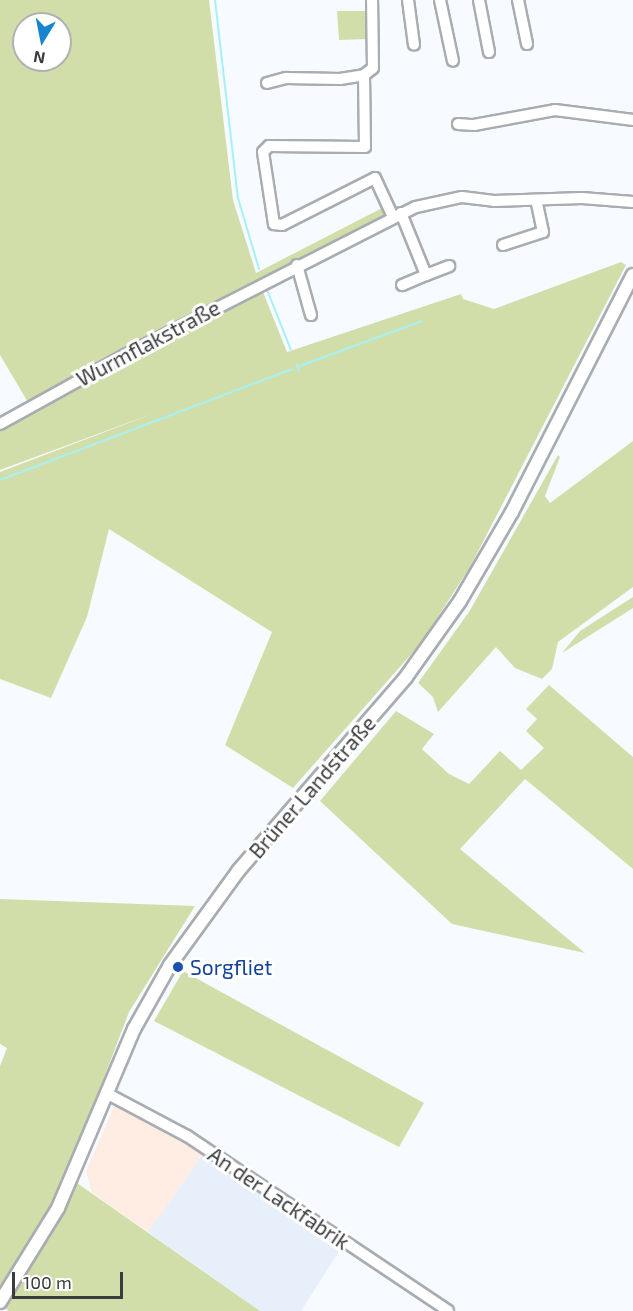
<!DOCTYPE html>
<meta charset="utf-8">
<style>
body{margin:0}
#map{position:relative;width:633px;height:1311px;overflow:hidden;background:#f7fbff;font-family:"Exo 2",sans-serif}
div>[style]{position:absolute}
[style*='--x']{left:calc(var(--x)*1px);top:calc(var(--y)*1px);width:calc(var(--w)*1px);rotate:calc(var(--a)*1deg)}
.built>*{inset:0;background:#e6effa}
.industrial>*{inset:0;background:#ffece3}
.green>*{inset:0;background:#d2deaa}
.stream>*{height:2px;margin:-1px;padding:0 1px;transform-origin:1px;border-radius:1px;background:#a6f1f7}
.roads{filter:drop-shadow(2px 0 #a9acb0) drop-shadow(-2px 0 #a9acb0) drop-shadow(0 2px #a9acb0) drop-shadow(0 -2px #a9acb0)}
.minor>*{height:10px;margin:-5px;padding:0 5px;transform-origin:5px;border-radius:5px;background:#fff}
.major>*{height:12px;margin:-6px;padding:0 6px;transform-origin:6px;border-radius:6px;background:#fff}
.dots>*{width:16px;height:16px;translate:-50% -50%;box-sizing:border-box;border:3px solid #fff;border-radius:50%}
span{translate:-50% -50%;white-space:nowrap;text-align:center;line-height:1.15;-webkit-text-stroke:6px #fff;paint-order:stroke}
.street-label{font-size:21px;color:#3b3c3e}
.transit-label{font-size:21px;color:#164399}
.left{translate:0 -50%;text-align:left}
.north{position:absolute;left:12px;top:12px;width:60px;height:60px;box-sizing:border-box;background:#fff;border:2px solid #b1b1b2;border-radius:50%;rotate:190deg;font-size:16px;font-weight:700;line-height:24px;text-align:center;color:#3b3c3e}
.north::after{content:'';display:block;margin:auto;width:21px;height:27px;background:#1685ce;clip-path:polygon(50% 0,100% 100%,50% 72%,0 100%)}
.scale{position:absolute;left:12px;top:1272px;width:111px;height:27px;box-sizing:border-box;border:3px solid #3b3c3e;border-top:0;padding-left:8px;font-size:18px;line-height:21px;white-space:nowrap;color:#3b3c3e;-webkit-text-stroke:4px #fff;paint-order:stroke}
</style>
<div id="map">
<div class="built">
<i style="clip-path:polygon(204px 1152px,343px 1245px,301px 1311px,260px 1311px,148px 1232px)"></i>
</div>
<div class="industrial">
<i style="clip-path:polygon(116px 1102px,204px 1152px,148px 1232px,92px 1193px,86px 1171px)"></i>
</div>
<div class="green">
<i style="clip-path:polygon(evenodd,0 0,209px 0,233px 200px,256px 273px,384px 207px,385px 218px,259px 282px,287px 352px,461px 294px,463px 299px,494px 309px,621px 262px,626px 265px,470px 567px,421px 643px,293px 788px,225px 745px,272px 632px,109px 529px,87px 617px,51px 698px,0 679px,0 472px,157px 412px,0 470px,0 427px,29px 404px,0 355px,0 0,24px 24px,60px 24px,60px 60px,24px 60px,24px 24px)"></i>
<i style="clip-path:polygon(337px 11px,366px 11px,369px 39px,339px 40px)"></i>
<i style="clip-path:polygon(633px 441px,633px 587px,558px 642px,552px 669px,542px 679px,515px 668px,496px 647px,438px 712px,433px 697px,418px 683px,469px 612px,558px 455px,560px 457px,545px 496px,550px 503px)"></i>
<i style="clip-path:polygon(633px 597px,633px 608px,562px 653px,580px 631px)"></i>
<i style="clip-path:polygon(549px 685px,633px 757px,633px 869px,525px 779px,460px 849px,585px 953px,452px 924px,320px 801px,396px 711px,434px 734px,422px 749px,449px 774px,469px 784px,500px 751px,521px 770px,544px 748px,526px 731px,537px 719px,526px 709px)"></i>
<i style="clip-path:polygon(0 899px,195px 906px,129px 1012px,74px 1157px,64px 1174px,260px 1311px,9px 1311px,0 1305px,0 1066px,7px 1048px,0 1044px)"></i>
<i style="clip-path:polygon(183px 971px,424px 1103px,399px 1147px,154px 1021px)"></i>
</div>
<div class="stream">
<i style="--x:215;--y:0;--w:199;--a:83.4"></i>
<i style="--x:238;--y:198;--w:74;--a:73.5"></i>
<i style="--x:268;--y:292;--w:62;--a:68.4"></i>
<i style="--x:297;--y:365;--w:6;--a:72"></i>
<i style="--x:297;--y:367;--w:133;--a:-20.2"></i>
<i style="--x:0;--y:480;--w:312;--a:-20.8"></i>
</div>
<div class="roads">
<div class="minor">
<i style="--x:408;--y:0;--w:45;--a:82.4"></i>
<i style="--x:440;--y:0;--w:62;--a:78"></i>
<i style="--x:479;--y:0;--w:53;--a:79.1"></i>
<i style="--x:518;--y:0;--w:45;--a:78.4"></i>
<i style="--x:364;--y:75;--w:72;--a:89.2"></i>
<i style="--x:365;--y:147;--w:96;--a:-179.4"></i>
<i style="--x:269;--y:146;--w:8;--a:135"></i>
<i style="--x:263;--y:152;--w:73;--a:81.3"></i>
<i style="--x:274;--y:224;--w:8;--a:7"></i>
<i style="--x:282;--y:225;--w:104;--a:-26.8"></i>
<i style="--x:375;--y:178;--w:43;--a:65.2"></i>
<i style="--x:267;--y:83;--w:20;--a:-15"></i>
<i style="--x:286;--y:78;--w:54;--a:1.1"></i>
<i style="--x:340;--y:79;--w:24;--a:-9"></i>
<i style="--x:364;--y:75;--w:11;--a:-38"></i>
<i style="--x:373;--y:68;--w:68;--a:-90.8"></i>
<i style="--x:458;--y:124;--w:16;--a:4"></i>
<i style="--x:474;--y:125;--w:82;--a:-10.5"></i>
<i style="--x:555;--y:110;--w:79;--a:7.3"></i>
<i style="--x:401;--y:213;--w:67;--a:68"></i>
<i style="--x:426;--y:275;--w:26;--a:157"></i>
<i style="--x:503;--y:245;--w:42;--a:-18"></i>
<i style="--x:543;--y:232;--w:33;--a:-102"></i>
<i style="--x:297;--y:265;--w:52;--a:74.4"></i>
<i style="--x:426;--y:275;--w:25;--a:-21"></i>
<i style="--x:0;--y:424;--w:143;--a:-28.9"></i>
<i style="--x:125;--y:355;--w:326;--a:-27"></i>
<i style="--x:416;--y:207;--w:47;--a:-12.3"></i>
<i style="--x:462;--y:197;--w:32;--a:7"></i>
<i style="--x:494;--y:201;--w:88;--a:-2"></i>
<i style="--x:582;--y:198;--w:51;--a:4.5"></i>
<i style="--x:106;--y:1093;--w:92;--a:28"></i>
<i style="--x:187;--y:1136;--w:314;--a:33.8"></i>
</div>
<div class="major">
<i style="--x:0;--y:1302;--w:110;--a:-58.3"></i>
<i style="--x:58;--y:1208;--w:194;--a:-67"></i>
<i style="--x:134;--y:1029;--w:73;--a:-60.6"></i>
<i style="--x:170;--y:965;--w:117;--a:-54"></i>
<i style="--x:239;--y:870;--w:255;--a:-49.1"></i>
<i style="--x:406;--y:677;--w:93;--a:-54.6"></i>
<i style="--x:460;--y:601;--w:103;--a:-59.7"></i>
<i style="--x:512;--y:512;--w:266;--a:-63"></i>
</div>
</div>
<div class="dots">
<i style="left:178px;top:967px;background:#1a4fb4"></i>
</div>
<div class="street-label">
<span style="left:148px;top:343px;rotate:-28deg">Wurmflakstraße</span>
<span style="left:312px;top:787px;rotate:-49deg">Brüner Landstraße</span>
<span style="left:279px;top:1198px;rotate:34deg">An der Lackfabrik</span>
</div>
<div class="transit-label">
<span class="left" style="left:190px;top:967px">Sorgfliet</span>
</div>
<div class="north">N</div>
<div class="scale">100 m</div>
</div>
